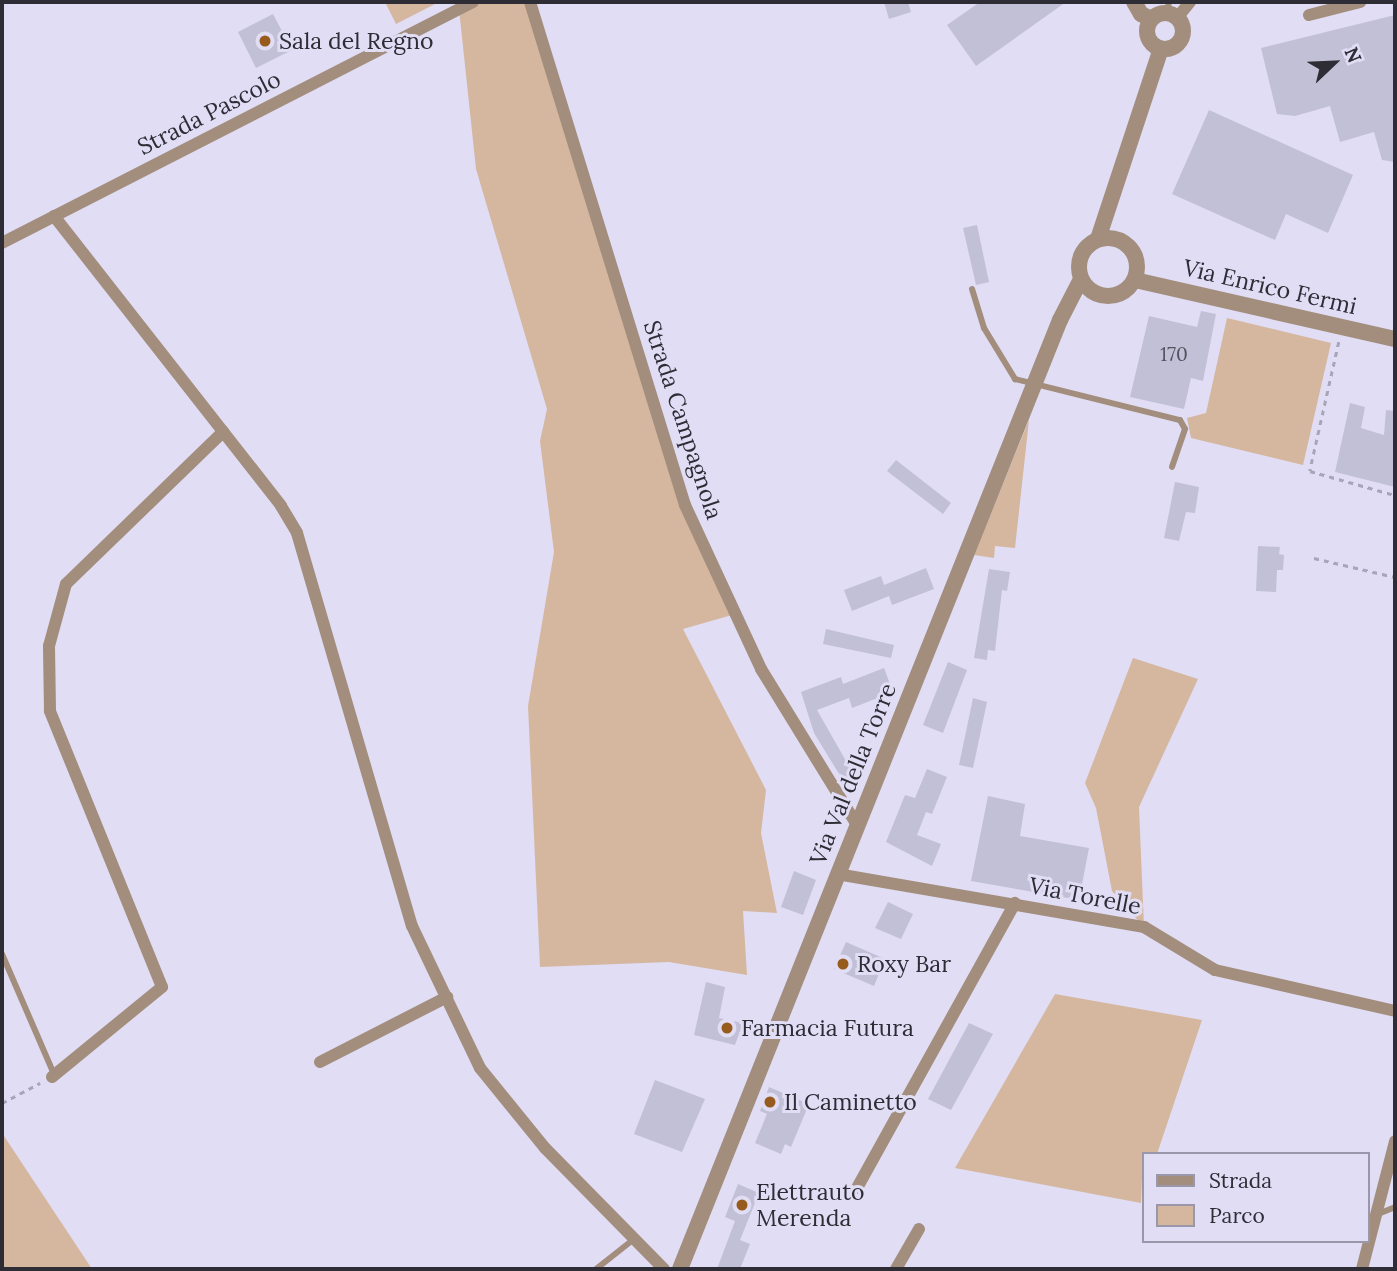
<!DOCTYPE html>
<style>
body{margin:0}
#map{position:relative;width:1397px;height:1271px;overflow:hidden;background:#e0ddf5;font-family:Lora,serif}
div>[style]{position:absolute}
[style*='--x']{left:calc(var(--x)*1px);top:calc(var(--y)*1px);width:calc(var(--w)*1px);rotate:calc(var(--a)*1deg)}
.green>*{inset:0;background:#d5b79f}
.building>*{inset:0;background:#c2c0d6}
.path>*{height:2.5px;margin-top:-1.25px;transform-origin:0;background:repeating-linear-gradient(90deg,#a7a5b8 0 5px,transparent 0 10px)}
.service>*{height:6px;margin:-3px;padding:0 3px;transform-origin:3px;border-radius:3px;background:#a38e7d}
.minor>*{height:12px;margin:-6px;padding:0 6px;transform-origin:6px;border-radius:6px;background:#a38e7d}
.tertiary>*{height:16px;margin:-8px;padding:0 8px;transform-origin:8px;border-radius:8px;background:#a38e7d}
.tertiary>.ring{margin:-8px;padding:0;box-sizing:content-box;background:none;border:16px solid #a38e7d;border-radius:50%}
.dots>*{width:19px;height:19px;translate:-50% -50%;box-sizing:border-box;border:4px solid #e0ddf5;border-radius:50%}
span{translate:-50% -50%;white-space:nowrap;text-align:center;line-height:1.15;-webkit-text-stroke:6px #e0ddf5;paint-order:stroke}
.number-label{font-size:19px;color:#53525e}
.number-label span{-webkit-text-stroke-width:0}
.poi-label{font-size:23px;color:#2e2d36}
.left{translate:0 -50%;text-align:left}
.street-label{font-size:23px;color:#2e2d36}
.frame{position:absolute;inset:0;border:4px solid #2e2d36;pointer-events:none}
.legend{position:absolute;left:1142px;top:1152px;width:228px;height:91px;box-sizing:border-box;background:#e0ddf5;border:2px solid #9997a9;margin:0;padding:9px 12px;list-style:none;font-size:21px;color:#2e2d36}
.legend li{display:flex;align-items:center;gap:14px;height:35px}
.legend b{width:35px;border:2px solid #9997a9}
.north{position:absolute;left:1299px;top:28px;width:70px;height:70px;-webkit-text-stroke:5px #e0ddf5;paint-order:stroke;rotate:67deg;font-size:19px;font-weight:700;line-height:28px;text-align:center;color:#2e2d36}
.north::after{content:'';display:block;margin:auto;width:24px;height:32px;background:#2e2d36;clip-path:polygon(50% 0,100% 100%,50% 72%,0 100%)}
</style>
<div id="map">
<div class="green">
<i style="clip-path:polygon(385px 2px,439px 2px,396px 24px)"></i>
<i style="clip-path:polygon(473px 2px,530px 2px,685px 505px,732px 615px,683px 629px,766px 790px,761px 833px,777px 913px,743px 911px,747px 975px,669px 962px,540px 967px,528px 706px,554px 552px,540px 441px,547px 409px,476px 169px,459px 9px)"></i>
<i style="clip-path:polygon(1227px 318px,1331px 343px,1303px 465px,1191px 438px,1187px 418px,1206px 413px)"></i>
<i style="clip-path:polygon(1029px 420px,1015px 548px,995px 546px,994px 558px,974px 555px)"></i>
<i style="clip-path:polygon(1133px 658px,1198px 679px,1139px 807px,1144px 927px,1112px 891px,1096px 808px,1085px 783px)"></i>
<i style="clip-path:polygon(1055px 994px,1202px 1020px,1157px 1154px,1143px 1154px,1141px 1203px,955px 1168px)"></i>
<i style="clip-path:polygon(2px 1133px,92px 1269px,2px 1269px)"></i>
</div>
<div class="building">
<i style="clip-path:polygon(884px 2px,908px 2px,911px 12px,889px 19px)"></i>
<i style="clip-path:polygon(980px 2px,1066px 2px,976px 66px,947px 25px)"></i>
<i style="clip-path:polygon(273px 14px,292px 50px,256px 68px,238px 32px)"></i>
<i style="clip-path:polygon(1395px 15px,1395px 162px,1382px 160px,1374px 132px,1340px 142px,1330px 106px,1295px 116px,1277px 114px,1261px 48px)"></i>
<i style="clip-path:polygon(1209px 110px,1353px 175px,1328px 233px,1286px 214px,1275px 240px,1172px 194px)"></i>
<i style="clip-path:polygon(977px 225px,989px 282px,976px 285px,963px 228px)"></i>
<i style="clip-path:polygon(1226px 270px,1250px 276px,1247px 287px,1223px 282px)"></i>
<i style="clip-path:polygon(1201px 311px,1216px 314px,1203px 381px,1191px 378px,1184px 409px,1130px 397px,1149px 316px,1197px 327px)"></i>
<i style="clip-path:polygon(1350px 403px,1365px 407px,1361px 428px,1384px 435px,1386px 410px,1395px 411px,1395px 487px,1335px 472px)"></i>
<i style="clip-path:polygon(896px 460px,951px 503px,943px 514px,887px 471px)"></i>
<i style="clip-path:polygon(1175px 482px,1199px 487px,1195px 513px,1186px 512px,1179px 541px,1164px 538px)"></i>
<i style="clip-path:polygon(1258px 546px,1280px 547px,1279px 554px,1284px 555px,1283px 570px,1277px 570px,1276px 592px,1256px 591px)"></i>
<i style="clip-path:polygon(926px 568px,934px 589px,892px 605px,889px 596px,852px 611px,844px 590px,881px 576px,884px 585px)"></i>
<i style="clip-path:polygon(989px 569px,1010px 572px,1007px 591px,1002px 590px,995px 651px,988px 650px,987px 660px,974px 658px)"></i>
<i style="clip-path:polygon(826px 629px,894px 645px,891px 658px,823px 644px)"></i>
<i style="clip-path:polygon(948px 662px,967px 670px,943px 733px,923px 725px)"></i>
<i style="clip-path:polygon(884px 668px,893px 692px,852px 708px,849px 698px,817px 710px,854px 775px,844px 782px,814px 733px,801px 692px,841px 677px,843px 684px)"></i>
<i style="clip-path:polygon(973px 698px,987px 702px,973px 768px,959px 765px)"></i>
<i style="clip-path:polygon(927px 769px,947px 777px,932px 814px,926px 812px,917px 835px,941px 844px,932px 866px,886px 842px,905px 795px,915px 798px)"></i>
<i style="clip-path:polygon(988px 796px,1025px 804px,1020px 836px,1089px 848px,1079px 900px,971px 881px)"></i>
<i style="clip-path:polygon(794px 871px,816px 880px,803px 915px,781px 907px)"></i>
<i style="clip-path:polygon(888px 902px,913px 914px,901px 939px,875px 928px)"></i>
<i style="clip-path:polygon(846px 942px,885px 959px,874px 986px,834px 969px)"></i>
<i style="clip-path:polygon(706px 982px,725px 987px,719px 1018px,743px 1023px,735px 1045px,694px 1035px)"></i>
<i style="clip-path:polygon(969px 1023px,993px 1034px,951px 1110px,928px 1099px)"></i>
<i style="clip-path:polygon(655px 1080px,705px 1099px,682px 1152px,634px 1134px)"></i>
<i style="clip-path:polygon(769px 1087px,809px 1104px,791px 1147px,785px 1144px,781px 1154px,755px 1143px,767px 1114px,760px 1111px)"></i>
<i style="clip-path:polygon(738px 1184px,759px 1193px,740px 1240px,750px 1244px,740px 1269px,717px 1269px,735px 1221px,725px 1217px)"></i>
</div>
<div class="path">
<i style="--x:1339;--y:342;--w:132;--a:102.7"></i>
<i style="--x:1310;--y:471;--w:88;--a:15.8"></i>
<i style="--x:1314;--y:558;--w:83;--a:13.2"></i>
<i style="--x:2;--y:1103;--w:43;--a:-27.8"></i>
</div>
<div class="service">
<i style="--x:1167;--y:13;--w:11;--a:-80"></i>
<i style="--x:972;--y:289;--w:41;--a:72.9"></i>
<i style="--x:984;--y:328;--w:60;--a:58.7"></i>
<i style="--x:1015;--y:379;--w:170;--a:14"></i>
<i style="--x:1180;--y:420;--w:10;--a:61"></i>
<i style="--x:1185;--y:429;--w:40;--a:108.9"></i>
<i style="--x:2;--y:954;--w:131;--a:66.6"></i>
<i style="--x:1378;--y:1214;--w:18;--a:-22"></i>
<i style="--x:596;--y:1269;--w:48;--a:-38.3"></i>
</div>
<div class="minor">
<i style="--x:530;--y:2;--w:526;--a:72.87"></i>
<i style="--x:685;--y:505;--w:181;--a:65.1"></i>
<i style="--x:761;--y:669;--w:183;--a:58.4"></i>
<i style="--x:1309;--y:15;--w:53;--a:-14.3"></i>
<i style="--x:1177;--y:18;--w:21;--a:-51"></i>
<i style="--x:54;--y:216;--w:368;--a:51.9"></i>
<i style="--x:281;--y:506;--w:31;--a:59"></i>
<i style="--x:297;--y:533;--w:409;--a:73.7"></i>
<i style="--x:412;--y:926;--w:157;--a:64.4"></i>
<i style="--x:480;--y:1068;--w:103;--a:50.9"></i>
<i style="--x:545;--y:1148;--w:170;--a:45.5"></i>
<i style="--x:2;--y:243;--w:529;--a:-27.1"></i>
<i style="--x:837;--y:874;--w:312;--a:9.8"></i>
<i style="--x:1144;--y:927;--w:83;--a:31.2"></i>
<i style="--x:1215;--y:970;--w:185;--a:12.8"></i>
<i style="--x:320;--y:1062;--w:143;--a:-27.1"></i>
<i style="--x:52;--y:1077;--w:142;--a:-39.3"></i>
<i style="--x:162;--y:987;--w:298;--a:-112.1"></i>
<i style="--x:50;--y:711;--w:65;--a:-90.9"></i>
<i style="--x:49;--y:646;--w:64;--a:-74.7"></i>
<i style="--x:66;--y:584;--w:219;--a:-44.1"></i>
<i style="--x:857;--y:1188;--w:326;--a:-61"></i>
<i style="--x:896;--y:1269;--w:46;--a:-60.1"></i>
<i style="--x:1362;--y:1269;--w:132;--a:-75.5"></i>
</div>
<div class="tertiary">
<i style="--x:1134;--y:2;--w:14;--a:60"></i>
<i style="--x:1141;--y:14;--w:11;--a:27"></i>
<i class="ring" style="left:1147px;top:13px;width:20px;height:20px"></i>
<i class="ring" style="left:1079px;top:238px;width:42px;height:42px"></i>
<i style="--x:1098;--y:239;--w:200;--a:-71.7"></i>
<i style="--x:1135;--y:280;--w:267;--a:12.8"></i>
<i style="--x:680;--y:1269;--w:1022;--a:-68.18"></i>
<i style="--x:1060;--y:320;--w:46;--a:-62.9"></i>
</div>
<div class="dots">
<i style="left:265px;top:41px;background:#975b1d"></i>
<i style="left:843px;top:964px;background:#975b1d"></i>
<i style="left:727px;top:1028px;background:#975b1d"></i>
<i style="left:770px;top:1102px;background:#975b1d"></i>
<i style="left:742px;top:1205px;background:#975b1d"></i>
</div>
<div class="number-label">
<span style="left:1174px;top:355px">170</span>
</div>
<div class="poi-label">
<span class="left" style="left:279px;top:41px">Sala del Regno</span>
<span class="left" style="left:857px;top:964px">Roxy Bar</span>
<span class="left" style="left:741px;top:1028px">Farmacia Futura</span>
<span class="left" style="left:784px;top:1102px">Il Caminetto</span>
<span class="left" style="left:756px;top:1205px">Elettrauto<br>Merenda</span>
</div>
<div class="street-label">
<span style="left:209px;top:113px;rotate:-27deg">Strada Pascolo</span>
<span style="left:1270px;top:287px;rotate:13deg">Via Enrico Fermi</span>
<span style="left:683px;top:420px;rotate:72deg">Strada Campagnola</span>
<span style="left:853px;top:774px;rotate:-68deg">Via Val della Torre</span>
<span style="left:1085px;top:896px;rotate:11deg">Via Torelle</span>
</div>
<div class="frame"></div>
<ul class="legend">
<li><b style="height:9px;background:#a38e7d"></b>Strada</li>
<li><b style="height:19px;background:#d5b79f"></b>Parco</li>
</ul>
<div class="north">N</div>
</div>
